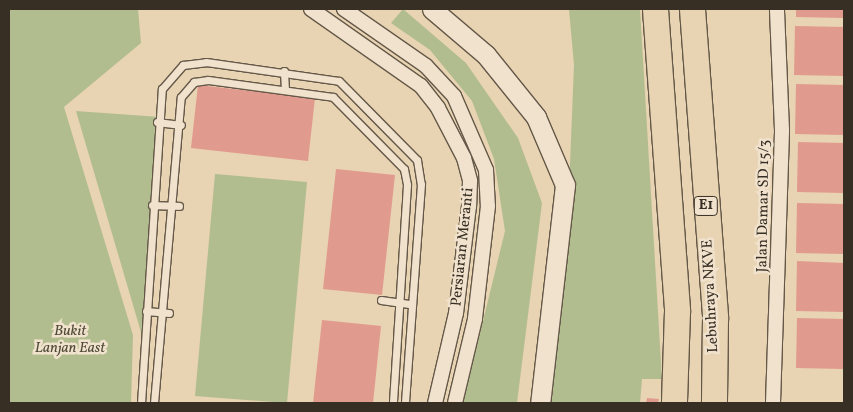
<!DOCTYPE html>
<style>
body{margin:0}
#map{position:relative;width:853px;height:412px;overflow:hidden;background:#e8d3b2;font-family:Vollkorn,serif}
div>[style]{position:absolute}
[style*='--x']{left:calc(var(--x)*1px);top:calc(var(--y)*1px);width:calc(var(--w)*1px);rotate:calc(var(--a)*1deg)}
.green>*{inset:0;background:#b2bd8f}
.building>*{inset:0;background:#e19a8e}
.roads{filter:drop-shadow(1px 0 #645848) drop-shadow(-1px 0 #645848) drop-shadow(0 1px #645848) drop-shadow(0 -1px #645848)}
.lane>*{height:7px;margin:-3.5px;padding:0 3.5px;transform-origin:3.5px;border-radius:3.5px;background:#f0e2cd}
.street>*{height:14px;margin:-7px;padding:0 7px;transform-origin:7px;border-radius:7px;background:#f0e2cd}
.secondary>*{height:19px;margin:-9.5px;padding:0 9.5px;transform-origin:9.5px;border-radius:9.5px;background:#f0e2cd}
.highway>*{height:25px;margin:-12.5px;padding:0 12.5px;transform-origin:12.5px;border-radius:12.5px;background:#e8d3b2}
span{translate:-50% -50%;white-space:nowrap;text-align:center;line-height:1.15;-webkit-text-stroke:5px #f0e2cd;paint-order:stroke}
.shield-label span{padding:1px 4px;background:#f0e2cd;border:1px solid;border-radius:4px;-webkit-text-stroke-width:0}
.shield-label{font-size:14px;color:#382f24;font-weight:700}
.street-label{font-size:15px;color:#382f24}
.park-label{font-size:15px;color:#504b39;font-style:italic}
.frame{position:absolute;inset:0;border:10px solid #382f24;pointer-events:none}
</style>
<div id="map">
<div class="green">
<i style="clip-path:polygon(9px 9px,138px 9px,141px 43px,64px 107px,133px 335px,131px 403px,9px 403px)"></i>
<i style="clip-path:polygon(403px 9px,466px 63px,518px 138px,542px 203px,517px 403px,463px 403px,505px 231px,494px 159px,472px 101px,430px 50px,391px 23px)"></i>
<i style="clip-path:polygon(569px 9px,640px 9px,662px 379px,642px 379px,640px 403px,550px 403px,567px 237px,574px 65px)"></i>
<i style="clip-path:polygon(76px 111px,160px 117px,143px 339px)"></i>
<i style="clip-path:polygon(215px 174px,307px 182px,287px 403px,195px 396px)"></i>
</div>
<div class="building">
<i style="clip-path:polygon(796px 9px,844px 9px,844px 18px,796px 17px)"></i>
<i style="clip-path:polygon(795px 26px,844px 27px,844px 76px,794px 75px)"></i>
<i style="clip-path:polygon(796px 84px,844px 85px,844px 135px,795px 134px)"></i>
<i style="clip-path:polygon(198px 85px,315px 98px,308px 161px,191px 148px)"></i>
<i style="clip-path:polygon(798px 142px,844px 143px,844px 193px,797px 192px)"></i>
<i style="clip-path:polygon(336px 169px,395px 175px,382px 295px,323px 289px)"></i>
<i style="clip-path:polygon(797px 203px,844px 204px,844px 254px,796px 253px)"></i>
<i style="clip-path:polygon(797px 261px,844px 263px,844px 312px,796px 311px)"></i>
<i style="clip-path:polygon(797px 318px,844px 319px,844px 369px,796px 368px)"></i>
<i style="clip-path:polygon(322px 320px,381px 326px,373px 403px,313px 403px)"></i>
<i style="clip-path:polygon(647px 398px,659px 399px,658px 403px,646px 403px)"></i>
</div>
<div class="roads">
<div class="lane">
<i style="--x:284;--y:71;--w:18;--a:87"></i>
<i style="--x:157;--y:122;--w:24;--a:7"></i>
<i style="--x:152;--y:205;--w:27;--a:2"></i>
<i style="--x:381;--y:300;--w:30;--a:8"></i>
<i style="--x:146;--y:311;--w:23;--a:5"></i>
<i style="--x:141;--y:403;--w:315;--a:-86.2"></i>
<i style="--x:162;--y:89;--w:32;--a:-49"></i>
<i style="--x:183;--y:65;--w:23;--a:-7"></i>
<i style="--x:206;--y:62;--w:134;--a:8.1"></i>
<i style="--x:339;--y:81;--w:111;--a:45.4"></i>
<i style="--x:417;--y:160;--w:24;--a:81"></i>
<i style="--x:421;--y:184;--w:220;--a:94.2"></i>
<i style="--x:154;--y:403;--w:307;--a:-85"></i>
<i style="--x:181;--y:97;--w:20;--a:-49"></i>
<i style="--x:194;--y:82;--w:14;--a:-8"></i>
<i style="--x:208;--y:80;--w:126;--a:7.7"></i>
<i style="--x:333;--y:97;--w:101;--a:45.4"></i>
<i style="--x:404;--y:169;--w:16;--a:79"></i>
<i style="--x:407;--y:185;--w:218;--a:93.7"></i>
</div>
<div class="street">
<i style="--x:311;--y:9;--w:134;--a:35"></i>
<i style="--x:421;--y:86;--w:28;--a:52"></i>
<i style="--x:438;--y:108;--w:56;--a:62.5"></i>
<i style="--x:464;--y:158;--w:24;--a:75"></i>
<i style="--x:470;--y:181;--w:25;--a:92"></i>
<i style="--x:469;--y:206;--w:108;--a:96.9"></i>
<i style="--x:456;--y:313;--w:92;--a:103.1"></i>
<i style="--x:344;--y:9;--w:100;--a:34.8"></i>
<i style="--x:426;--y:66;--w:41;--a:47"></i>
<i style="--x:454;--y:96;--w:81;--a:66.6"></i>
<i style="--x:486;--y:170;--w:36;--a:87"></i>
<i style="--x:488;--y:206;--w:114;--a:96.6"></i>
<i style="--x:475;--y:319;--w:86;--a:103.4"></i>
<i style="--x:773;--y:403;--w:273;--a:-88.1"></i>
<i style="--x:782;--y:130;--w:121;--a:-92.4"></i>
</div>
<div class="secondary">
<i style="--x:432;--y:9;--w:71;--a:40.4"></i>
<i style="--x:486;--y:55;--w:80;--a:51.1"></i>
<i style="--x:536;--y:117;--w:74;--a:66.9"></i>
<i style="--x:565;--y:185;--w:219;--a:96.5"></i>
</div>
<div class="highway">
<i style="--x:655;--y:9;--w:303;--a:85.8"></i>
<i style="--x:677;--y:311;--w:92;--a:91.9"></i>
<i style="--x:692;--y:9;--w:310;--a:85.7"></i>
<i style="--x:715;--y:318;--w:85;--a:90.7"></i>
</div>
</div>
<div class="shield-label">
<span style="left:706px;top:206px">E1</span>
</div>
<div class="street-label">
<span style="left:764px;top:206px;rotate:-89deg">Jalan Damar SD 15/3</span>
<span style="left:463px;top:247px;rotate:-84deg">Persiaran Meranti</span>
<span style="left:711px;top:296px;rotate:-93deg">Lebuhraya NKVE</span>
</div>
<div class="park-label">
<span style="left:70px;top:340px">Bukit<br>Lanjan East</span>
</div>
<div class="frame"></div>
</div>
